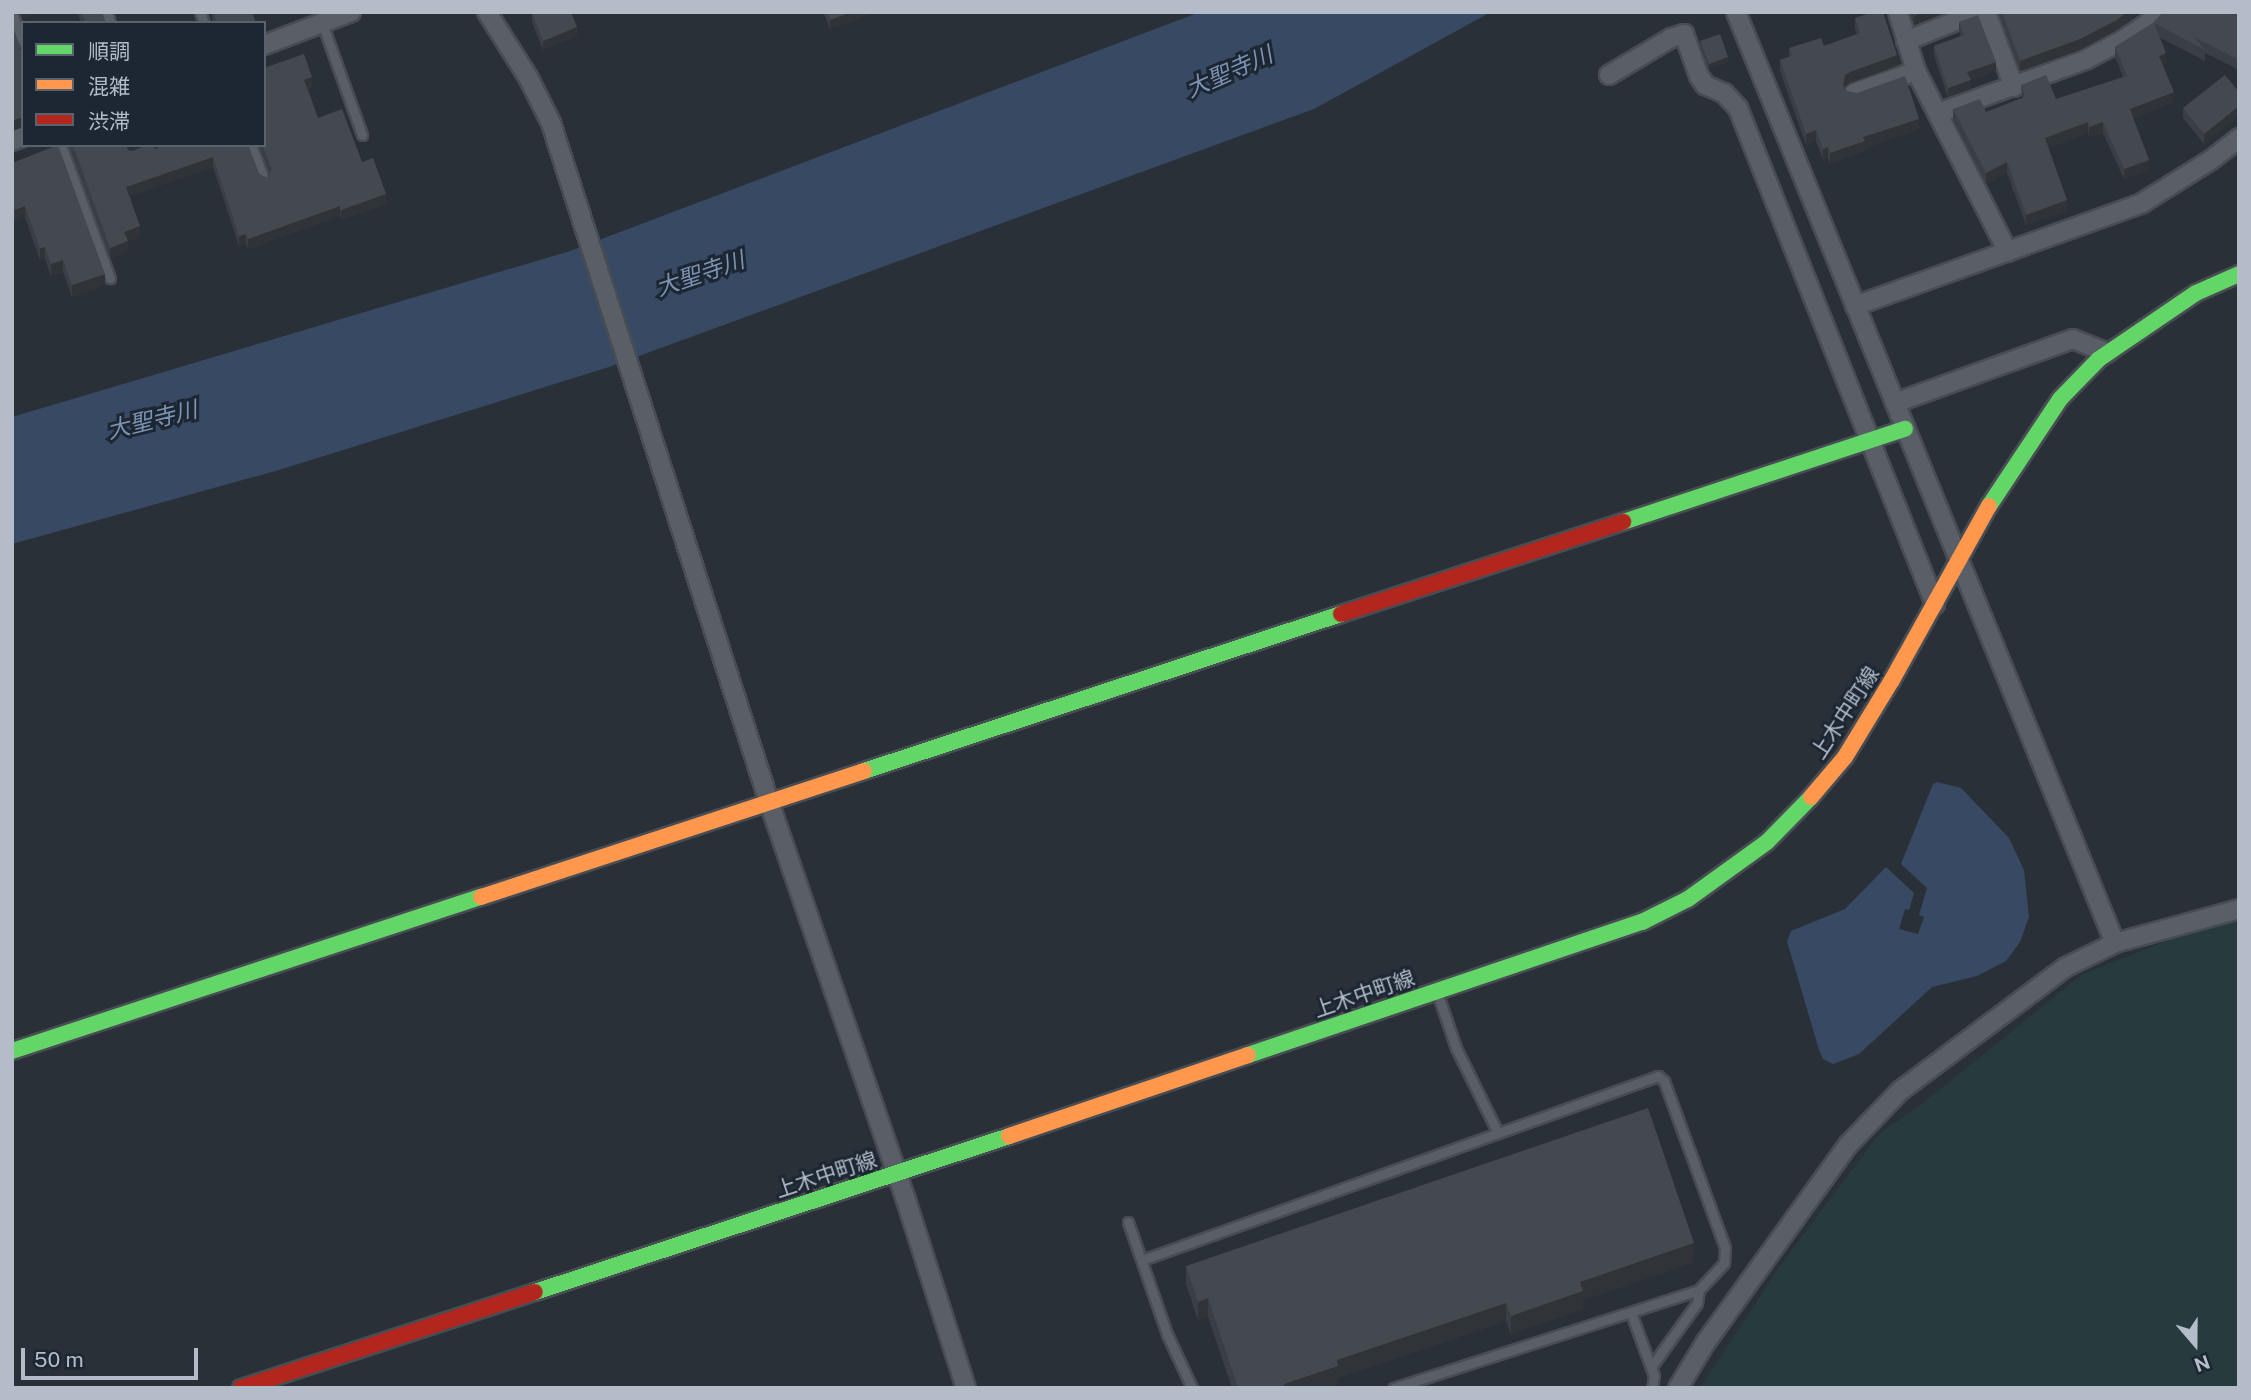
<!DOCTYPE html>
<meta charset="utf-8">
<style>
body{margin:0}
#map{position:relative;width:2251px;height:1400px;overflow:hidden;background:#2a3038;font-family:"Public Sans","Noto Sans JP",sans-serif}
div>[style]{position:absolute}
[style*='--x']{left:calc(var(--x)*1px);top:calc(var(--y)*1px);width:calc(var(--w)*1px);rotate:calc(var(--a)*1deg)}
.green>*{inset:0;background:#273a3e}
.water>*{inset:0;background:#384963}
.roads{filter:drop-shadow(2px 0 #484c53) drop-shadow(-2px 0 #484c53) drop-shadow(0 2px #484c53) drop-shadow(0 -2px #484c53)}
.lane>*{height:9px;margin:-4.5px;padding:0 4.5px;transform-origin:4.5px;border-radius:4.5px;background:#5a5e66}
.street>*{height:18px;margin:-9px;padding:0 9px;transform-origin:9px;border-radius:9px;background:#5a5e66}
.fast>*{height:16px;margin:-8px;padding:0 8px;transform-origin:8px;border-radius:8px;background:#63d668}
.slow>*{height:16px;margin:-8px;padding:0 8px;transform-origin:8px;border-radius:8px;background:#ff974d}
.jam>*{height:16px;margin:-8px;padding:0 8px;transform-origin:8px;border-radius:8px;background:#b3261e}
.wall>*{inset:0;background:#3a3f45}
.shaded-wall>*{inset:0;background:#303338}
.building>*{inset:0;background:#444950}
span{translate:-50% -50%;white-space:nowrap;text-align:center;line-height:1.15;-webkit-text-stroke:6px #1d2633;paint-order:stroke}
.street-label{font-size:21px;color:#b4bcc9}
.water-label{font-size:23px;color:#7c92b1;font-style:italic}
.frame{position:absolute;inset:0;border:14px solid #b4bcc9;pointer-events:none}
.legend{position:absolute;left:21px;top:21px;width:245px;height:126px;box-sizing:border-box;background:#1d2633;border:2px solid #59626f;margin:0;padding:9px 12px;list-style:none;font-size:21px;color:#b4bcc9}
.legend li{display:flex;align-items:center;gap:14px;height:35px}
.legend b{width:35px;border:2px solid #59626f}
.north{position:absolute;left:2160px;top:1309px;width:70px;height:70px;-webkit-text-stroke:5px #1d2633;paint-order:stroke;rotate:160deg;font-size:19px;font-weight:700;line-height:28px;text-align:center;color:#b4bcc9}
.north::after{content:'';display:block;margin:auto;width:24px;height:32px;background:#b4bcc9;clip-path:polygon(50% 0,100% 100%,50% 72%,0 100%)}
.scale{position:absolute;left:21px;top:1348px;width:177px;height:32px;box-sizing:border-box;border:4px solid #b4bcc9;border-top:0;padding-left:9px;font-size:21px;line-height:24px;white-space:nowrap;color:#b4bcc9;-webkit-text-stroke:5px #1d2633;paint-order:stroke}
</style>
<div id="map">
<div class="green">
<i style="clip-path:polygon(2239px 919px,2239px 1388px,1700px 1388px,1780px 1266px,1879px 1134px,1923px 1103px,2083px 974px,2200px 928px)"></i>
</div>
<div class="water">
<i style="clip-path:polygon(1200px 12px,1491px 12px,1314px 109px,609px 367px,279px 470px,12px 544px,12px 417px,570px 251px)"></i>
<i style="clip-path:polygon(1937px 782px,1961px 788px,2009px 838px,2024px 870px,2029px 917px,2020px 942px,2006px 961px,1977px 976px,1932px 987px,1859px 1054px,1833px 1064px,1823px 1059px,1819px 1050px,1787px 941px,1791px 931px,1845px 909px,1886px 867px,1914px 893px,1909px 910px,1905px 909px,1899px 929px,1918px 934px,1924px 917px,1919px 915px,1927px 888px,1901px 864px,1933px 784px)"></i>
</div>
<div class="roads">
<div class="lane">
<i style="--x:107;--y:12;--w:11;--a:75"></i>
<i style="--x:200;--y:12;--w:12;--a:70"></i>
<i style="--x:12;--y:13;--w:30;--a:69"></i>
<i style="--x:322;--y:23;--w:119;--a:70.3"></i>
<i style="--x:61;--y:145;--w:142;--a:69.8"></i>
<i style="--x:251;--y:145;--w:39;--a:69"></i>
<i style="--x:1438;--y:995;--w:56;--a:71.2"></i>
<i style="--x:1456;--y:1048;--w:93;--a:63.7"></i>
<i style="--x:1128;--y:1222;--w:119;--a:70.8"></i>
<i style="--x:1167;--y:1334;--w:60;--a:65.2"></i>
<i style="--x:1142;--y:1260;--w:548;--a:-19.63"></i>
<i style="--x:1658;--y:1076;--w:8;--a:40"></i>
<i style="--x:1664;--y:1081;--w:178;--a:69.9"></i>
<i style="--x:1725;--y:1248;--w:15;--a:94"></i>
<i style="--x:1724;--y:1263;--w:37;--a:133"></i>
<i style="--x:1699;--y:1290;--w:321;--a:162.2"></i>
<i style="--x:1631;--y:1313;--w:67;--a:69.9"></i>
<i style="--x:1654;--y:1376;--w:12;--a:99"></i>
<i style="--x:1651;--y:1367;--w:79;--a:-54.3"></i>
<i style="--x:1697;--y:1303;--w:13;--a:-81"></i>
</div>
<div class="street">
<i style="--x:487;--y:12;--w:77;--a:57.8"></i>
<i style="--x:528;--y:77;--w:51;--a:63.4"></i>
<i style="--x:551;--y:123;--w:713;--a:72.2"></i>
<i style="--x:769;--y:802;--w:421;--a:71"></i>
<i style="--x:906;--y:1200;--w:197;--a:72.3"></i>
<i style="--x:1736;--y:12;--w:1005;--a:67.85"></i>
<i style="--x:1898;--y:12;--w:62;--a:73"></i>
<i style="--x:1916;--y:71;--w:203;--a:63.1"></i>
<i style="--x:1986;--y:12;--w:80;--a:69.5"></i>
<i style="--x:1906;--y:41;--w:78;--a:-21.9"></i>
<i style="--x:264;--y:45;--w:93;--a:-20.8"></i>
<i style="--x:1609;--y:75;--w:72;--a:-30.8"></i>
<i style="--x:1671;--y:38;--w:14;--a:-17"></i>
<i style="--x:1684;--y:34;--w:45;--a:70.3"></i>
<i style="--x:1699;--y:76;--w:11;--a:56"></i>
<i style="--x:1705;--y:85;--w:21;--a:23"></i>
<i style="--x:1724;--y:93;--w:21;--a:47"></i>
<i style="--x:1738;--y:108;--w:534;--a:68.34"></i>
<i style="--x:1854;--y:93;--w:66;--a:-19.5"></i>
<i style="--x:1938;--y:113;--w:156;--a:-19.8"></i>
<i style="--x:2085;--y:60;--w:43;--a:-27.8"></i>
<i style="--x:2123;--y:40;--w:29;--a:-34"></i>
<i style="--x:2147;--y:24;--w:16;--a:-47"></i>
<i style="--x:12;--y:141;--w:12;--a:-20"></i>
<i style="--x:1855;--y:306;--w:305;--a:-19.7"></i>
<i style="--x:2142;--y:203;--w:81;--a:-31.9"></i>
<i style="--x:2211;--y:160;--w:36;--a:-38"></i>
<i style="--x:1895;--y:403;--w:189;--a:-19.8"></i>
<i style="--x:2073;--y:339;--w:37;--a:22"></i>
<i style="--x:1678;--y:1388;--w:54;--a:-58.7"></i>
<i style="--x:1706;--y:1342;--w:244;--a:-54.2"></i>
<i style="--x:1849;--y:1144;--w:74;--a:-46.1"></i>
<i style="--x:1900;--y:1091;--w:207;--a:-36.8"></i>
<i style="--x:2066;--y:967;--w:55;--a:-26.1"></i>
<i style="--x:2115;--y:943;--w:129;--a:-15.3"></i>
</div>
<div class="fast">
<i style="--x:1989;--y:506;--w:128;--a:-56.4"></i>
<i style="--x:2060;--y:399;--w:56;--a:-45.7"></i>
<i style="--x:2099;--y:359;--w:117;--a:-34.2"></i>
<i style="--x:2196;--y:293;--w:47;--a:-23.8"></i>
<i style="--x:1623;--y:522;--w:297;--a:-18.3"></i>
<i style="--x:864;--y:771;--w:502;--a:-18.22"></i>
<i style="--x:12;--y:1051;--w:494;--a:-18.2"></i>
<i style="--x:1248;--y:1055;--w:416;--a:-18.7"></i>
<i style="--x:1642;--y:922;--w:51;--a:-26.6"></i>
<i style="--x:1688;--y:899;--w:97;--a:-35.8"></i>
<i style="--x:1767;--y:842;--w:63;--a:-45.6"></i>
<i style="--x:535;--y:1292;--w:499;--a:-18.2"></i>
</div>
<div class="slow">
<i style="--x:1811;--y:797;--w:52;--a:-49.6"></i>
<i style="--x:1845;--y:757;--w:90;--a:-58.6"></i>
<i style="--x:1892;--y:680;--w:199;--a:-60.9"></i>
<i style="--x:481;--y:897;--w:403;--a:-18.2"></i>
<i style="--x:1009;--y:1136;--w:252;--a:-18.7"></i>
</div>
<div class="jam">
<i style="--x:1341;--y:614;--w:297;--a:-18.1"></i>
<i style="--x:241;--y:1388;--w:309;--a:-18.1"></i>
</div>
</div>
<div class="wall">
<i style="clip-path:polygon(77px 12px,102px 12px,101px 14px,105px 23px,81px 23px)"></i>
<i style="clip-path:polygon(211px 12px,252px 12px,213px 22px)"></i>
<i style="clip-path:polygon(823px 12px,866px 12px,866px 16px,830px 29px)"></i>
<i style="clip-path:polygon(1910px 12px,1947px 12px,1914px 25px)"></i>
<i style="clip-path:polygon(1998px 12px,2140px 12px,2117px 30px,2080px 50px,2020px 71px)"></i>
<i style="clip-path:polygon(2239px 12px,2239px 70px,2205px 53px,2205px 61px,2159px 37px,2166px 64px,2163px 65px,2174px 102px,2133px 118px,2149px 170px,2124px 179px,2103px 133px,2089px 137px,2088px 133px,2048px 148px,2067px 211px,2026px 225px,2007px 173px,1986px 184px,1953px 120px,1953px 109px,1986px 112px,2022px 98px,2021px 85px,2056px 99px,2123px 77px,2115px 57px,2115px 47px,2153px 23px)"></i>
<i style="clip-path:polygon(532px 13px,577px 36px,543px 50px,532px 22px)"></i>
<i style="clip-path:polygon(1855px 18px,1897px 66px,1850px 83px,1845px 88px,1847px 91px,1919px 129px,1865px 148px,1865px 151px,1830px 164px,1828px 158px,1823px 160px,1816px 141px,1806px 145px,1780px 71px,1780px 60px,1789px 57px,1789px 48px,1824px 46px,1857px 34px,1855px 29px)"></i>
<i style="clip-path:polygon(1959px 22px,1996px 71px,1971px 80px,1971px 89px,1948px 97px,1934px 56px,1934px 46px,1961px 36px,1959px 32px)"></i>
<i style="clip-path:polygon(1700px 41px,1728px 62px,1709px 69px,1700px 46px)"></i>
<i style="clip-path:polygon(264px 68px,312px 87px,308px 89px,318px 118px,362px 162px,386px 204px,341px 220px,340px 216px,248px 249px,246px 244px,239px 246px,213px 167px,130px 196px,140px 237px,128px 241px,128px 251px,110px 258px,69px 145px,126px 145px,128px 150px,132px 151px,155px 149px,248px 145px,259px 174px,267px 178px,269px 173px,259px 145px,264px 145px)"></i>
<i style="clip-path:polygon(2239px 92px,2239px 115px,2204px 144px,2183px 118px,2183px 108px)"></i>
<i style="clip-path:polygon(12px 163px,105px 285px,72px 297px,63px 272px,51px 276px,45px 259px,40px 260px,25px 217px,15px 221px,12px 215px)"></i>
<i style="clip-path:polygon(1694px 1262px,1583px 1300px,1583px 1309px,1511px 1334px,1506px 1321px,1338px 1378px,1338px 1384px,1328px 1388px,1232px 1388px,1208px 1317px,1198px 1320px,1186px 1284px,1186px 1266px)"></i>
</div>
<div class="shaded-wall">
<i style="clip-path:polygon(22px 12px,40px 12px,22px 19px)"></i>
<i style="clip-path:polygon(115px 12px,126px 12px,115px 16px)"></i>
<i style="clip-path:polygon(851px 12px,866px 12px,866px 16px,830px 29px,830px 20px)"></i>
<i style="clip-path:polygon(1922px 12px,1947px 12px,1914px 25px,1914px 16px)"></i>
<i style="clip-path:polygon(2127px 12px,2140px 12px,2117px 30px,2080px 50px,2020px 71px,2020px 61px)"></i>
<i style="clip-path:polygon(577px 27px,577px 36px,543px 50px,543px 41px)"></i>
<i style="clip-path:polygon(2166px 53px,2166px 64px,2159px 67px,2159px 56px)"></i>
<i style="clip-path:polygon(1897px 55px,1897px 66px,1850px 83px,1845px 86px,1843px 96px,1843px 85px,1845px 75px,1850px 72px)"></i>
<i style="clip-path:polygon(1728px 57px,1728px 62px,1709px 69px,1709px 64px)"></i>
<i style="clip-path:polygon(1996px 62px,1996px 71px,1971px 80px,1971px 89px,1948px 97px,1948px 88px,1967px 72px)"></i>
<i style="clip-path:polygon(312px 77px,312px 87px,304px 90px,304px 80px)"></i>
<i style="clip-path:polygon(2174px 92px,2174px 102px,2130px 120px,2130px 109px)"></i>
<i style="clip-path:polygon(2239px 106px,2239px 115px,2204px 144px,2204px 134px)"></i>
<i style="clip-path:polygon(23px 117px,23px 127px,12px 131px,12px 121px)"></i>
<i style="clip-path:polygon(1919px 119px,1919px 129px,1865px 148px,1865px 151px,1830px 164px,1830px 153px,1863px 137px)"></i>
<i style="clip-path:polygon(2088px 122px,2088px 133px,2045px 149px,2045px 138px)"></i>
<i style="clip-path:polygon(2103px 122px,2103px 133px,2089px 137px,2089px 127px)"></i>
<i style="clip-path:polygon(1816px 130px,1816px 141px,1806px 145px,1806px 134px)"></i>
<i style="clip-path:polygon(1828px 147px,1828px 158px,1823px 160px,1823px 149px)"></i>
<i style="clip-path:polygon(213px 157px,213px 167px,126px 198px,126px 187px)"></i>
<i style="clip-path:polygon(2149px 160px,2149px 170px,2124px 179px,2124px 169px)"></i>
<i style="clip-path:polygon(2007px 162px,2007px 173px,1986px 184px,1986px 173px)"></i>
<i style="clip-path:polygon(386px 194px,386px 204px,341px 220px,341px 210px)"></i>
<i style="clip-path:polygon(2067px 200px,2067px 211px,2026px 225px,2026px 215px)"></i>
<i style="clip-path:polygon(25px 206px,25px 217px,15px 221px,15px 210px)"></i>
<i style="clip-path:polygon(340px 206px,340px 216px,248px 249px,248px 239px)"></i>
<i style="clip-path:polygon(140px 226px,140px 237px,128px 241px,128px 251px,110px 258px,110px 248px,124px 232px)"></i>
<i style="clip-path:polygon(246px 234px,246px 244px,239px 246px,239px 236px)"></i>
<i style="clip-path:polygon(45px 247px,45px 259px,40px 260px,40px 248px)"></i>
<i style="clip-path:polygon(63px 260px,63px 272px,51px 276px,51px 264px)"></i>
<i style="clip-path:polygon(105px 274px,105px 285px,72px 297px,72px 285px)"></i>
<i style="clip-path:polygon(1694px 1243px,1694px 1262px,1583px 1300px,1583px 1309px,1511px 1334px,1511px 1316px,1580px 1282px)"></i>
<i style="clip-path:polygon(1208px 1298px,1208px 1317px,1198px 1320px,1198px 1302px)"></i>
<i style="clip-path:polygon(1506px 1303px,1506px 1321px,1338px 1378px,1338px 1384px,1328px 1388px,1284px 1388px,1284px 1384px,1337px 1360px)"></i>
</div>
<div class="building">
<i style="clip-path:polygon(81px 12px,100px 12px,105px 23px,86px 23px)"></i>
<i style="clip-path:polygon(213px 12px,252px 12px,256px 23px,211px 23px,216px 21px)"></i>
<i style="clip-path:polygon(535px 12px,571px 12px,577px 27px,543px 41px,532px 13px)"></i>
<i style="clip-path:polygon(827px 12px,851px 12px,830px 20px)"></i>
<i style="clip-path:polygon(1873px 12px,1883px 12px,1897px 55px,1850px 72px,1845px 75px,1843px 85px,1847px 91px,1857px 93px,1905px 76px,1919px 119px,1863px 137px,1865px 141px,1830px 153px,1828px 147px,1823px 149px,1816px 130px,1806px 134px,1780px 60px,1792px 56px,1789px 48px,1821px 38px,1824px 46px,1860px 33px,1855px 18px)"></i>
<i style="clip-path:polygon(1913px 12px,1922px 12px,1914px 16px)"></i>
<i style="clip-path:polygon(2002px 12px,2127px 12px,2117px 20px,2080px 39px,2020px 61px)"></i>
<i style="clip-path:polygon(2163px 12px,2239px 12px,2239px 60px,2194px 37px,2205px 50px,2154px 23px,2166px 53px,2159px 56px,2174px 92px,2130px 109px,2149px 160px,2124px 169px,2103px 122px,2089px 127px,2088px 122px,2045px 138px,2067px 200px,2026px 215px,2007px 162px,1986px 173px,1953px 109px,1980px 99px,1986px 112px,2025px 97px,2021px 85px,2046px 75px,2056px 99px,2127px 76px,2115px 47px,2153px 23px)"></i>
<i style="clip-path:polygon(1978px 15px,1996px 62px,1967px 72px,1971px 80px,1948px 88px,1934px 46px,1964px 35px,1959px 22px)"></i>
<i style="clip-path:polygon(12px 27px,23px 56px,23px 117px,12px 121px)"></i>
<i style="clip-path:polygon(1720px 34px,1728px 57px,1709px 64px,1700px 41px)"></i>
<i style="clip-path:polygon(304px 54px,312px 77px,304px 80px,318px 118px,342px 109px,362px 162px,373px 158px,386px 194px,341px 210px,340px 206px,248px 239px,246px 234px,239px 236px,213px 157px,126px 187px,140px 226px,124px 232px,128px 241px,110px 248px,73px 145px,126px 145px,128px 150px,132px 151px,147px 145px,153px 145px,155px 149px,164px 145px,248px 145px,259px 174px,267px 178px,272px 169px,262px 145px,264px 145px,264px 68px)"></i>
<i style="clip-path:polygon(2225px 75px,2239px 92px,2239px 106px,2204px 134px,2183px 108px)"></i>
<i style="clip-path:polygon(58px 145px,105px 274px,72px 285px,63px 260px,51px 264px,45px 247px,40px 248px,25px 206px,15px 210px,12px 204px,12px 163px)"></i>
<i style="clip-path:polygon(1648px 1108px,1694px 1243px,1580px 1282px,1583px 1291px,1511px 1316px,1506px 1303px,1337px 1360px,1338px 1366px,1284px 1384px,1285px 1388px,1238px 1388px,1208px 1298px,1198px 1302px,1186px 1266px)"></i>
</div>
<div class="street-label">
<span style="left:1845px;top:713px;rotate:-57deg">上木中町線</span>
<span style="left:1364px;top:994px;rotate:-19deg">上木中町線</span>
<span style="left:826px;top:1175px;rotate:-18deg">上木中町線</span>
</div>
<div class="water-label">
<span style="left:1229px;top:72px;rotate:-24deg">大聖寺川</span>
<span style="left:700px;top:274px;rotate:-19deg">大聖寺川</span>
<span style="left:152px;top:420px;rotate:-14deg">大聖寺川</span>
</div>
<div class="frame"></div>
<ul class="legend">
<li><b style="height:9px;background:#63d668"></b>順調</li>
<li><b style="height:9px;background:#ff974d"></b>混雑</li>
<li><b style="height:9px;background:#b3261e"></b>渋滞</li>
</ul>
<div class="north">N</div>
<div class="scale">50 m</div>
</div>
